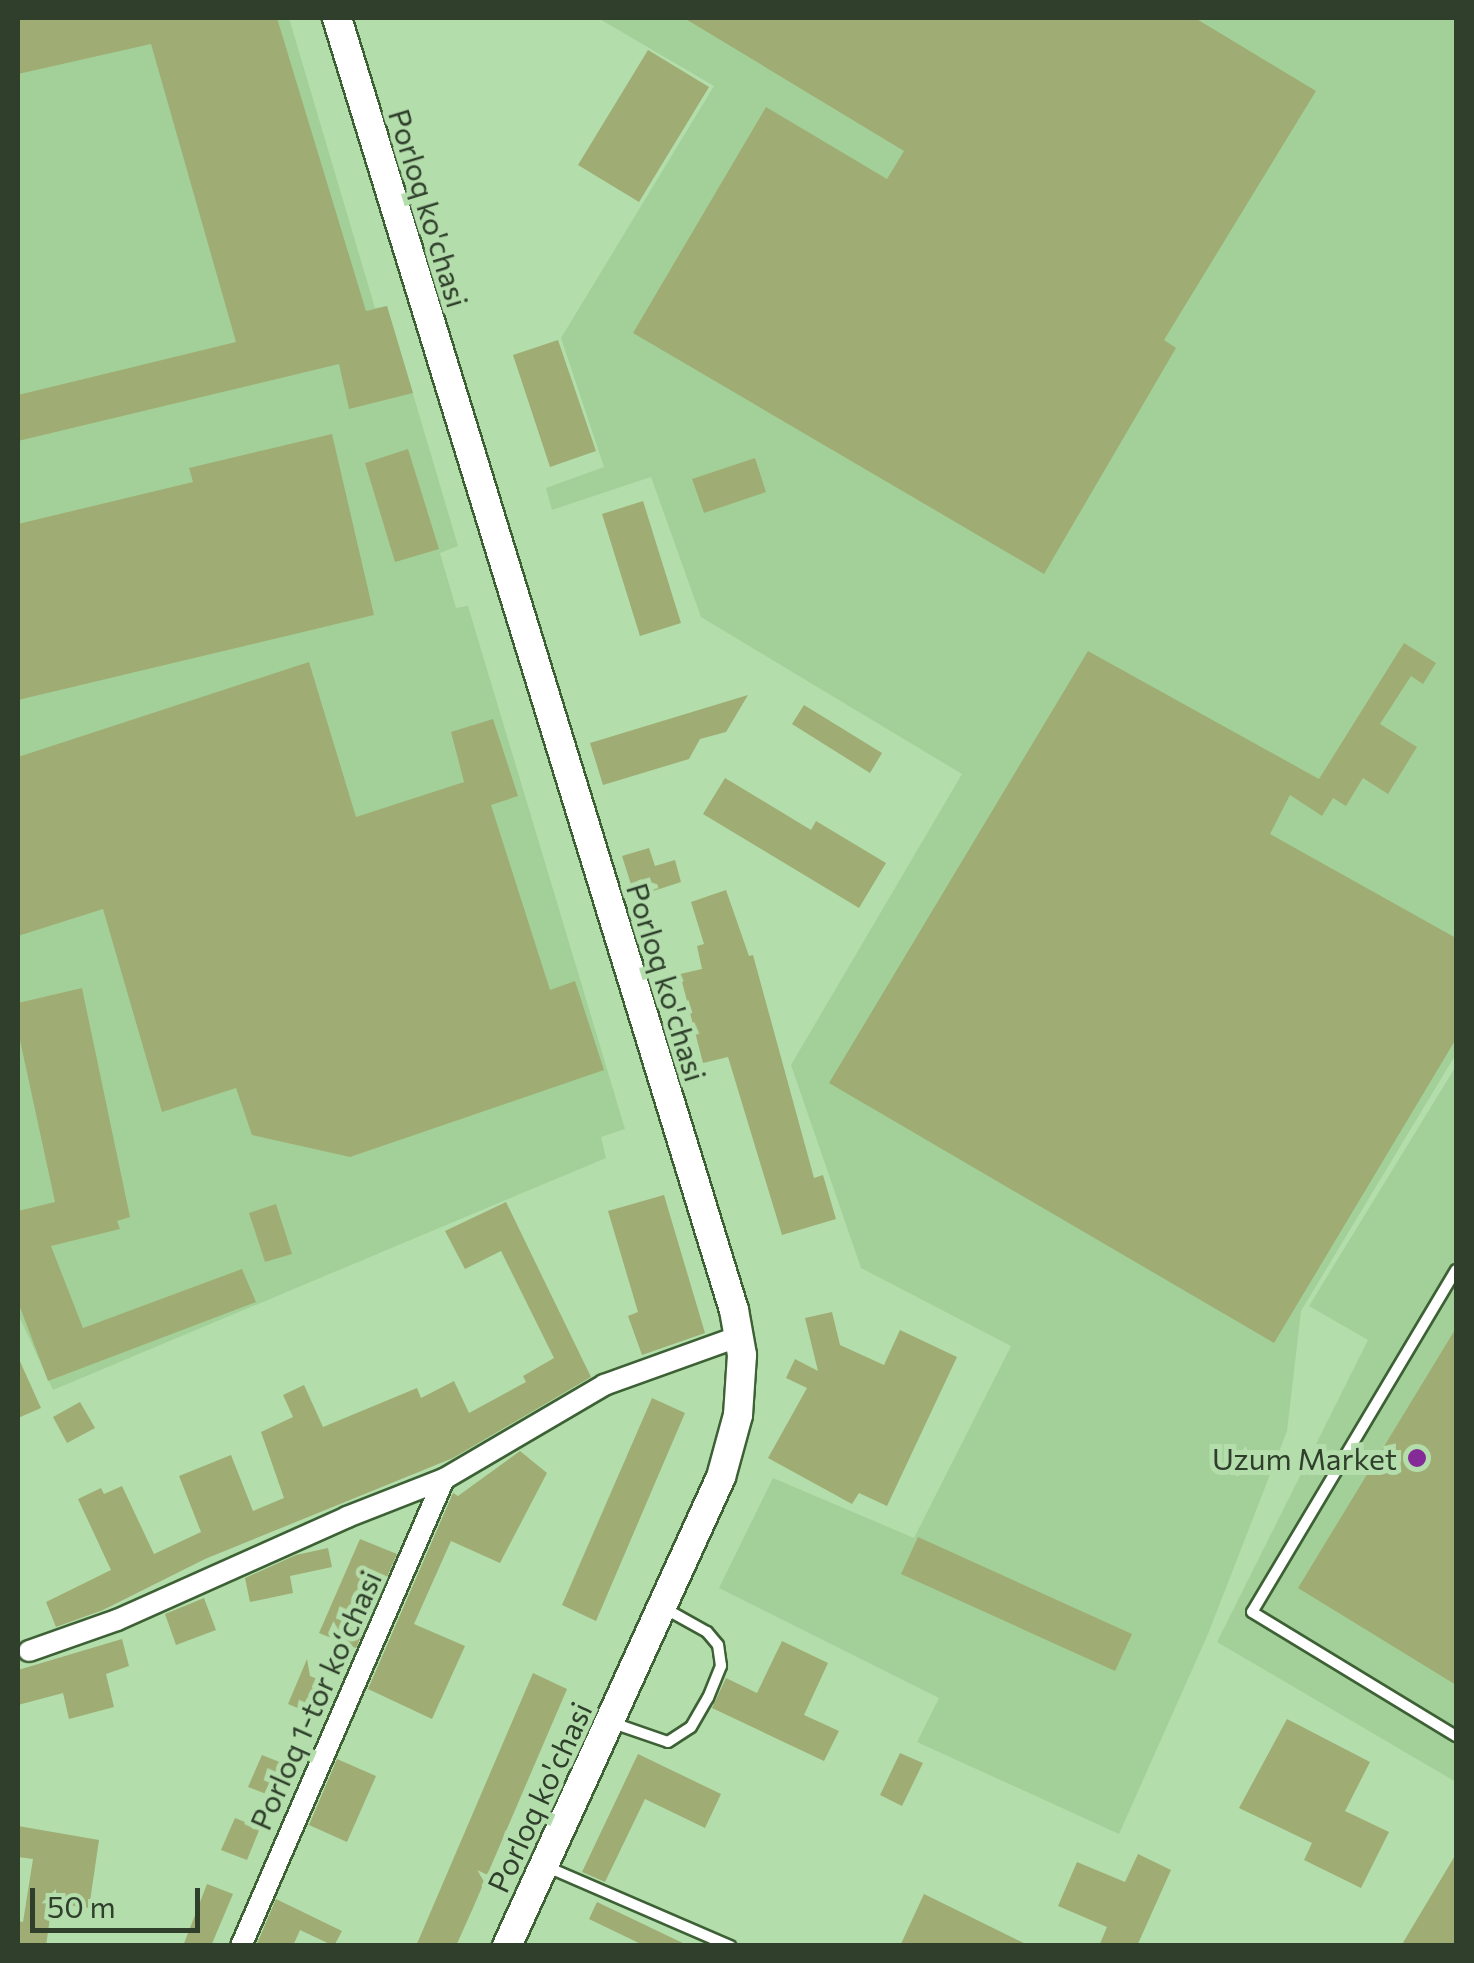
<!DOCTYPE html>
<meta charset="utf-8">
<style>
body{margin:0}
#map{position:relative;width:1474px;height:1963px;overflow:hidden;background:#b3ddab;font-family:Commissioner,sans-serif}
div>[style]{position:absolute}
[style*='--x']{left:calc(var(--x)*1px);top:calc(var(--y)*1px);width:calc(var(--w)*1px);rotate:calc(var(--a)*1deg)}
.built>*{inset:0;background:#a3d099}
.building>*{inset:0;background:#9fad74}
.roads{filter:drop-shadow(2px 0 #3d6135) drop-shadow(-2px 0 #3d6135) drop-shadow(0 2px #3d6135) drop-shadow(0 -2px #3d6135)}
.service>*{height:10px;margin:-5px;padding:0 5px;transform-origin:5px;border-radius:5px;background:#fff}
.minor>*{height:20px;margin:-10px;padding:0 10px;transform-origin:10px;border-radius:10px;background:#fff}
.secondary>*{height:28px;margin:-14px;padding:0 14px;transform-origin:14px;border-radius:14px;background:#fff}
.dots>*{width:28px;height:28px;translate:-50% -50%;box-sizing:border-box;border:5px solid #b3ddab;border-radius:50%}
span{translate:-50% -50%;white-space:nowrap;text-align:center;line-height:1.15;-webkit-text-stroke:10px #b3ddab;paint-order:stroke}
.street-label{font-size:30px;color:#2f3f2b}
.poi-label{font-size:30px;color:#2f3f2b}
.right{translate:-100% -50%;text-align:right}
.frame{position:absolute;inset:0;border:20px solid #2f3f2b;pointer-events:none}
.scale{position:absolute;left:30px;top:1888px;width:170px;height:45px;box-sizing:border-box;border:5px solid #2f3f2b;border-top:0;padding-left:12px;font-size:30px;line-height:35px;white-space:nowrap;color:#2f3f2b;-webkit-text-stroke:8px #b3ddab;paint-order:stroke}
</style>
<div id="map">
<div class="built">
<i style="clip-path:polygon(18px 18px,289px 18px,375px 308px,387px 306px,458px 546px,440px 553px,456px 608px,468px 606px,625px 1129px,601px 1137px,606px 1158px,53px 1390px,18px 1314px)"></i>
<i style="clip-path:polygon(598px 18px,1456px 18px,1456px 1054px,1301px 1311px,1287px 1431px,1208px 1634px,1119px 1834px,917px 1742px,939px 1698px,719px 1588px,773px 1478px,914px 1538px,1011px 1346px,861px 1268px,791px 1065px,962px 774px,701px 617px,651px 477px,552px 510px,546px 488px,604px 467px,561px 338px,714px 86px)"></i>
<i style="clip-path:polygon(1456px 1066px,1456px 1782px,1217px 1642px,1368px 1340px,1309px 1306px)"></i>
</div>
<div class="building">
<i style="clip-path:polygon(18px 18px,277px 18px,366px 311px,387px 306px,413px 393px,349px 409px,339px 364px,18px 441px,18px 395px,236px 342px,151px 44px,18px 74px)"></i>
<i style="clip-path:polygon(684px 18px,1195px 18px,1316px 91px,1164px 340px,1176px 348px,1044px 574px,633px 333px,766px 107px,887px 179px,904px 151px)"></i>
<i style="clip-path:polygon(648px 50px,709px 87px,639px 202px,578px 165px)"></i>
<i style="clip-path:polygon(558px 340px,596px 451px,550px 467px,513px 355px)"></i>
<i style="clip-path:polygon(332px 434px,374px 615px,18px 700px,18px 524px,193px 482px,189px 468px)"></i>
<i style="clip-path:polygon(408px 449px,439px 549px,395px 562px,365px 463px)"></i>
<i style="clip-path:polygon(755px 458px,766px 492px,704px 513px,692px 479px)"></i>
<i style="clip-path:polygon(643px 501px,681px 623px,640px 636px,602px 514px)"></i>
<i style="clip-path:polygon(1404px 643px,1436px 663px,1423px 684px,1411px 676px,1380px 724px,1417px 747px,1388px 794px,1363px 778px,1346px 806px,1333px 798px,1322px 816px,1290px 795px,1270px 834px,1456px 938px,1456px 1039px,1274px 1343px,829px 1083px,1088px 651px,1319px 779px)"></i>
<i style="clip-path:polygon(309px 662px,356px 817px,464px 782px,451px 732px,493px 719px,518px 796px,491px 805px,550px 990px,575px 981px,604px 1070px,350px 1157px,252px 1135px,236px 1088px,162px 1112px,103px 909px,18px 936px,18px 757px)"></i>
<i style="clip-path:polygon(748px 695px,726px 732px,700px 739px,689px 759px,603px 785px,590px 743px)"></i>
<i style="clip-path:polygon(804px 705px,882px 753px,870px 773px,792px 724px)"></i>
<i style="clip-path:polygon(725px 778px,811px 830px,816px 821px,886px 863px,859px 908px,703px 814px)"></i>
<i style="clip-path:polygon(649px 848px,655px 866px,675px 860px,681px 882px,635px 897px,622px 856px)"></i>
<i style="clip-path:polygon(726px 890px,749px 956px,753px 955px,814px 1178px,823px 1175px,836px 1219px,782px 1235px,728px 1057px,703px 1063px,680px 974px,702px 969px,697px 946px,704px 944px,691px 902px)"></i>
<i style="clip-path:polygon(82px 988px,130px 1217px,117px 1221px,120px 1229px,51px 1246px,83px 1328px,242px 1269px,256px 1302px,48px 1381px,18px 1302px,18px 1211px,55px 1202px,18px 1031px,18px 1003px)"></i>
<i style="clip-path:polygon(664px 1195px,705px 1333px,642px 1355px,628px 1316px,638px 1312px,608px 1211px)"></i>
<i style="clip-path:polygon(506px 1202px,591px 1377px,453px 1458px,205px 1559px,103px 1610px,56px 1627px,46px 1602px,111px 1570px,78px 1499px,101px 1488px,104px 1494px,122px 1486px,154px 1554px,201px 1532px,179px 1476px,231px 1455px,253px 1511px,284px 1498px,261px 1432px,293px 1417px,283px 1395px,304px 1385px,323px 1427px,417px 1388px,421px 1398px,454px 1381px,469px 1413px,526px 1382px,523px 1376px,554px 1358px,501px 1251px,465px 1269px,445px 1231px)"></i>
<i style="clip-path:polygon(276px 1204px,292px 1254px,265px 1262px,249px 1213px)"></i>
<i style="clip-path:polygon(832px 1312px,840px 1345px,884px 1365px,900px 1330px,957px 1357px,887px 1506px,859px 1493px,852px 1504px,768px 1458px,807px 1388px,786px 1378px,795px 1359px,818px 1371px,805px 1318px)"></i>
<i style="clip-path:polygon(1456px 1328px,1456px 1685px,1298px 1588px)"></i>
<i style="clip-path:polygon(18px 1357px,41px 1408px,18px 1418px)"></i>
<i style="clip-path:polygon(652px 1398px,685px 1413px,596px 1621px,562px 1605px)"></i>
<i style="clip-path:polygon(80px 1402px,95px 1428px,67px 1443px,53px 1417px)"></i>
<i style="clip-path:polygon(520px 1451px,547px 1473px,500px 1563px,451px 1541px,414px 1624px,465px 1646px,432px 1719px,368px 1689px,453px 1493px,458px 1496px)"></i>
<i style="clip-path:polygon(918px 1537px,1132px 1634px,1115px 1671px,901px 1574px)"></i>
<i style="clip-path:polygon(360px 1539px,397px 1554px,356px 1648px,319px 1633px)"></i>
<i style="clip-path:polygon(328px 1548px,332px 1567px,290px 1576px,293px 1593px,250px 1602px,245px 1578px,296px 1555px)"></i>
<i style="clip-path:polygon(204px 1598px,216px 1630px,176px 1645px,165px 1614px)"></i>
<i style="clip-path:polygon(122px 1639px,129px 1666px,106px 1674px,114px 1707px,69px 1719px,63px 1693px,18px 1705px,18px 1670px)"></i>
<i style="clip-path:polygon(782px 1641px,828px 1663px,804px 1715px,839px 1731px,824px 1761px,712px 1708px,726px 1678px,757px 1693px)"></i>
<i style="clip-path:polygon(307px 1659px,310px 1676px,327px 1683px,314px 1715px,288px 1704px)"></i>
<i style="clip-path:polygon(533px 1673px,567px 1689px,473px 1908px,456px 1946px,416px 1946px)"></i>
<i style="clip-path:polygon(1287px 1719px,1370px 1762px,1345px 1811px,1389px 1832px,1361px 1888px,1304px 1860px,1312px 1843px,1239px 1808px)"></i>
<i style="clip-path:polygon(900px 1753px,923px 1763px,902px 1806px,880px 1795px)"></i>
<i style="clip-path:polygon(638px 1754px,721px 1794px,705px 1828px,645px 1799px,605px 1882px,582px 1872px)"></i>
<i style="clip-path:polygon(262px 1755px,287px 1765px,274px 1797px,248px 1787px)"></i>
<i style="clip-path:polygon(337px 1759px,376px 1776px,347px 1842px,309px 1825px)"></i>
<i style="clip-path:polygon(235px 1818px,260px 1828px,247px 1860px,221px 1850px)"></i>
<i style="clip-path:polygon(18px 1826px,99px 1840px,89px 1908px,52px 1903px,46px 1946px,18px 1946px,18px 1921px,23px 1922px,33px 1859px,18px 1857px)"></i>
<i style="clip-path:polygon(1138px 1854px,1171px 1870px,1137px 1946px,1099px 1946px,1107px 1927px,1058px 1906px,1077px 1862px,1125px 1882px)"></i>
<i style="clip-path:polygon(1456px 1854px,1456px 1946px,1401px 1946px)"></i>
<i style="clip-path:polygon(207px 1884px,233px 1894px,211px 1946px,183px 1946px)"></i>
<i style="clip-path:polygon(924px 1894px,987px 1925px,1030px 1946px,900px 1946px)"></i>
<i style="clip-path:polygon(276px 1899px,342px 1931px,334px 1946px,300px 1930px,293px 1946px,256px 1946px)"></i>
<i style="clip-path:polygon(597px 1902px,689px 1946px,645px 1946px,589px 1919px)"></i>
</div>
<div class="roads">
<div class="service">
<i style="--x:1456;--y:1270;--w:398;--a:120.8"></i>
<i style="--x:1252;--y:1612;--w:239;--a:31.3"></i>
<i style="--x:610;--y:1722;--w:61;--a:19"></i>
<i style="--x:668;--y:1742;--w:27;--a:-33"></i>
<i style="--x:691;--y:1727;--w:34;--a:-60"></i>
<i style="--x:708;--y:1698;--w:35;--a:-68"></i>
<i style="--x:721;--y:1666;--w:21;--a:-98"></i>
<i style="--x:718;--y:1645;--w:17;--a:-130"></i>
<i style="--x:707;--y:1632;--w:51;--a:-150.9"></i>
<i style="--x:545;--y:1866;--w:202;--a:23.4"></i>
</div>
<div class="minor">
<i style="--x:29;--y:1651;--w:93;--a:-19.4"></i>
<i style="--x:117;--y:1620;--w:252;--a:-24.1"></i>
<i style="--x:347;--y:1517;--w:104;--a:-21.4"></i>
<i style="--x:444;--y:1479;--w:186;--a:-30.4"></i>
<i style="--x:604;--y:1385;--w:145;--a:-19.8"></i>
<i style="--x:241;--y:1946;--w:509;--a:-66.51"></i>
</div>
<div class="secondary">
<i style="--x:337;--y:18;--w:1352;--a:72.92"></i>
<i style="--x:734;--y:1310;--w:46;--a:79.9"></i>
<i style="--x:742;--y:1355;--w:60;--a:93.8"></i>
<i style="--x:738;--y:1415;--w:64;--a:105.3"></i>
<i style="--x:721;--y:1477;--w:516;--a:114.53"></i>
</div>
</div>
<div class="dots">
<i style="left:1417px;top:1458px;background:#852b97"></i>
</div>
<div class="street-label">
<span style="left:429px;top:208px;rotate:73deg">Porloq ko'chasi</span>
<span style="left:667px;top:982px;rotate:73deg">Porloq ko'chasi</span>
<span style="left:315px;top:1700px;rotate:-66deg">Porloq 1-tor koʻchasi</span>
<span style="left:539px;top:1797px;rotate:-65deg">Porloq ko'chasi</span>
</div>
<div class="poi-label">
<span class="right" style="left:1397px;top:1458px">Uzum Market</span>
</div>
<div class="frame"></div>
<div class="scale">50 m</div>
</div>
